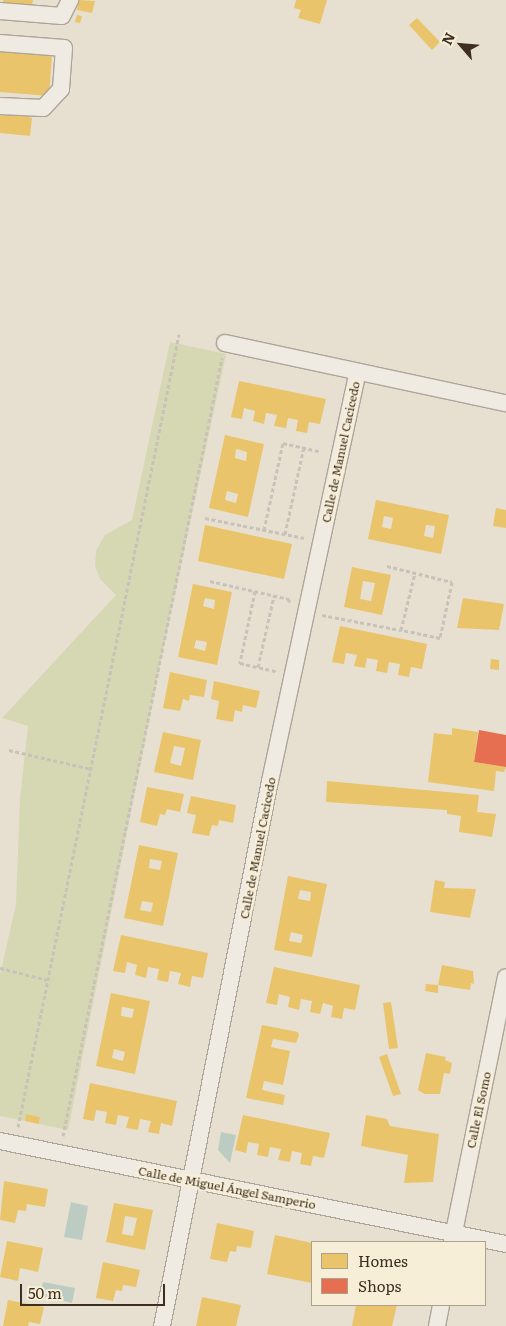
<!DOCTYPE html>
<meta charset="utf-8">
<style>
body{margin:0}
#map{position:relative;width:506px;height:1326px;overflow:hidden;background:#e7e0d1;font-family:Literata,serif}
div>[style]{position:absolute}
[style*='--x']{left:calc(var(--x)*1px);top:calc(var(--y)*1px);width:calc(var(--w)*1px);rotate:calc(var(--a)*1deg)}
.green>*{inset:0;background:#d6d7b3}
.water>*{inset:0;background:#bcccc2}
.homes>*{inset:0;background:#e9c46a}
.shops>*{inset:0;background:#e76f51}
.path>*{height:3px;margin-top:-1.5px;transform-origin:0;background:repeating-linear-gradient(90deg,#c8c2b9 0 4px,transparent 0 6.5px)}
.roads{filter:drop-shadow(1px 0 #ada599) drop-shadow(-1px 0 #ada599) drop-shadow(0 1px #ada599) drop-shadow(0 -1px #ada599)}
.street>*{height:16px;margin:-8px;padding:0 8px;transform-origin:8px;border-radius:8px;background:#efebe3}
span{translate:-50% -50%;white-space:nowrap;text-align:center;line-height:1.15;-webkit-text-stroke:5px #f7eed8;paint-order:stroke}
.street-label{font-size:12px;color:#3d2e20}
.legend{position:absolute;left:311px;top:1241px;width:175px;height:65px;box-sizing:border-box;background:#f7eed8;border:1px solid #ada18e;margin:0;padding:6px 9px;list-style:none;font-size:15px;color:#3d2e20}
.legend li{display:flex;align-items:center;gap:10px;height:25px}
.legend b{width:25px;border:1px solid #ada18e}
.north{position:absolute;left:436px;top:20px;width:50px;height:50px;-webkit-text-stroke:4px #f7eed8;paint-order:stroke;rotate:297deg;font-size:14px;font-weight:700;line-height:20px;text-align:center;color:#3d2e20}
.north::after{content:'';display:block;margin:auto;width:18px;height:22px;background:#3d2e20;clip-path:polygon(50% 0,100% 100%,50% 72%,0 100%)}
.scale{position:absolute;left:20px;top:1284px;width:145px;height:22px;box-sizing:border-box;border:2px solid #3d2e20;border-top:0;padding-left:6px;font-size:15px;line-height:18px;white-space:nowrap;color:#3d2e20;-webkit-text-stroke:4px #f7eed8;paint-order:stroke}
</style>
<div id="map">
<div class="green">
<i style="clip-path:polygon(170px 342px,226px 354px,162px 655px,68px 1130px,39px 1124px,40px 1117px,26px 1114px,25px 1121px,0 1116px,0 975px,16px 904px,20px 799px,28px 726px,2px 718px,116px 595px,100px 579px,95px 566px,96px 551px,105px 535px,132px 520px)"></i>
</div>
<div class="water">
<i style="clip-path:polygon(221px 1132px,236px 1135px,230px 1163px,218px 1150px)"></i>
<i style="clip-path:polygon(71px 1202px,88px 1206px,82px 1240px,64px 1237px)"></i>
<i style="clip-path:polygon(43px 1282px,75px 1288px,72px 1303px,40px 1296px)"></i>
</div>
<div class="homes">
<i style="clip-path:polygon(3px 0,33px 0,32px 6px,3px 4px)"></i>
<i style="clip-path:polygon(79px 0,95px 1px,92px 13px,77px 10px)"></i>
<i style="clip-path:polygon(296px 0,327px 0,320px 24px,298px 18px,301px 10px,294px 8px)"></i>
<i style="clip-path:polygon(77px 15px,82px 16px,80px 23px,75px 22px)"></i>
<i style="clip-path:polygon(417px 18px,440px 42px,432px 50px,409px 25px)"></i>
<i style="clip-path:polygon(0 51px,52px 55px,49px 96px,0 92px)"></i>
<i style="clip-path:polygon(11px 111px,32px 118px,30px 136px,0 133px,0 115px,7px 116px)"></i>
<i style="clip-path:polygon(239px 381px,326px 399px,320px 424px,309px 422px,307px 433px,296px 431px,298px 420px,288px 418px,286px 428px,274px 426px,277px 415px,266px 413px,264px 424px,253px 421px,255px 411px,244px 408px,242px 419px,231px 417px)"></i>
<i style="clip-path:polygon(evenodd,225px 435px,264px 444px,248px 517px,209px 508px,225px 435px,236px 449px,247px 452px,246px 461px,235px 458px,236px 449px,225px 435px,227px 491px,238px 494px,236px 503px,225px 500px,227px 491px)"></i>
<i style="clip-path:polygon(evenodd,376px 500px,449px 515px,441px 554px,368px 539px,376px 500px,384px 516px,393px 518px,391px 529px,382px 527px,384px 516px,376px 500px,426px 525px,435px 526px,433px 538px,424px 536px,426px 525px)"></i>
<i style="clip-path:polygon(496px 508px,506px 510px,506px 528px,493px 526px)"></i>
<i style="clip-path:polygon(205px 525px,292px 544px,284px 579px,198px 561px)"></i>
<i style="clip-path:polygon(evenodd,352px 567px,391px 575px,382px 615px,344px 607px,352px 567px,363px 581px,375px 583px,371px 601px,360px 599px,363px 581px)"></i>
<i style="clip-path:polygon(evenodd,193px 584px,232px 592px,217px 665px,178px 657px,193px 584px,205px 598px,215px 600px,214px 609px,203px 606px,205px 598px,193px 584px,196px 640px,207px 642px,205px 651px,194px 648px,196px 640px)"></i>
<i style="clip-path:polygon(463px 598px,504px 604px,499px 630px,457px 628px)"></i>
<i style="clip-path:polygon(340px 626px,427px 644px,422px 669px,411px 667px,409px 677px,398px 675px,400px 664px,389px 662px,387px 673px,376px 671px,378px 660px,367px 658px,365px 668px,354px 666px,357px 655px,346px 653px,344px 664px,332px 662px)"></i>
<i style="clip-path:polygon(491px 659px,499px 660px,499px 670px,490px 669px)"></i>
<i style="clip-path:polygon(170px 672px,207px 680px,204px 697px,190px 695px,189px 701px,183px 699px,180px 711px,163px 708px)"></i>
<i style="clip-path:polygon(214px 681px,260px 691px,256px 708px,243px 705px,242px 712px,235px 710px,233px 722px,216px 719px,219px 701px,211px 699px)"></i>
<i style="clip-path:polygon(452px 728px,478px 732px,474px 762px,506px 767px,504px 772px,496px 771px,494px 791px,428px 782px,434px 733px,452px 735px)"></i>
<i style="clip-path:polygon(evenodd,163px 732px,201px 740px,193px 780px,154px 772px,163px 732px,174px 746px,185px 748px,181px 766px,170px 763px,174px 746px)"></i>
<i style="clip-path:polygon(327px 781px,479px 795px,477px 812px,496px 814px,492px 837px,459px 832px,461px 816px,447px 814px,447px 810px,326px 802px)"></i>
<i style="clip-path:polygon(147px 787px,184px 794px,180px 812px,167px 809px,165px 815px,160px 814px,157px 826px,140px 822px)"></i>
<i style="clip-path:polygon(191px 796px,236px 805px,233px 823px,219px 820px,218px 826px,212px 825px,209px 836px,192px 833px,196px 815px,187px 813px)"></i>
<i style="clip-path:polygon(evenodd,139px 845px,178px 853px,163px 926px,124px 918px,139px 845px,150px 859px,162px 861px,160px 870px,149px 868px,150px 859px,139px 845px,142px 901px,153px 903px,151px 912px,140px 910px,142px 901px)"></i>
<i style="clip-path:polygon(evenodd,288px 876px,327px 884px,312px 957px,274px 950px,288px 876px,300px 890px,311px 892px,310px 901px,298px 899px,300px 890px,288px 876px,291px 932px,303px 935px,301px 943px,289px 941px,291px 932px)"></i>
<i style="clip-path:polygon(435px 880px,445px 882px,444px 888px,476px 889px,470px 918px,430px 912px)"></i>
<i style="clip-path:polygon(121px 935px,208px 953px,203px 978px,192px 976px,190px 987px,178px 984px,181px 973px,170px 971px,168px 982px,157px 980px,159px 969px,148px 967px,146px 978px,135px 975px,137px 965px,127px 962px,125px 973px,113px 971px)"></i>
<i style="clip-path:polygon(442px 965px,473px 971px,474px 984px,471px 983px,470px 990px,438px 985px)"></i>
<i style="clip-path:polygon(274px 967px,360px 985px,355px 1010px,344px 1008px,342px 1019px,331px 1017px,333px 1006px,323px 1003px,320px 1014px,310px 1012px,312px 1001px,301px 999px,299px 1010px,288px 1007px,290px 997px,279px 994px,277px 1005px,266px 1003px)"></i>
<i style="clip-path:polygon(426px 984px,438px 985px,438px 993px,425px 991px)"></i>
<i style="clip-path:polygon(evenodd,111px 993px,150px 1001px,135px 1074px,96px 1066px,111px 993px,122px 1007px,134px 1009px,132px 1018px,121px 1016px,122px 1007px,111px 993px,114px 1049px,125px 1052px,123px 1061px,112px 1058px,114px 1049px)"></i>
<i style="clip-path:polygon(391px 1002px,398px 1048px,389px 1049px,383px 1003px)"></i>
<i style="clip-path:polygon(262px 1025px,298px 1032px,299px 1035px,296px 1043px,273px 1039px,271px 1047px,290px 1051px,283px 1085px,264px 1081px,262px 1090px,285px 1095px,283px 1105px,246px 1098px)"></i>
<i style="clip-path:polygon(426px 1053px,446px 1057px,445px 1060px,452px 1063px,450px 1074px,444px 1073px,440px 1094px,424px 1094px,418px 1090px)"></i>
<i style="clip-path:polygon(387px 1054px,401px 1094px,393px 1096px,379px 1057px)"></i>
<i style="clip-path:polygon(90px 1083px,177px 1101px,172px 1126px,161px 1123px,159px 1134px,148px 1132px,151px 1121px,140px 1119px,138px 1130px,126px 1128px,129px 1117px,118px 1115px,116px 1125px,105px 1123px,107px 1112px,96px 1110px,94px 1121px,83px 1119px)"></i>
<i style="clip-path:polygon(26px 1114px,40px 1117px,39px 1124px,25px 1121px)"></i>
<i style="clip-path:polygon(243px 1115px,330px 1133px,324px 1158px,313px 1156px,311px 1166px,300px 1164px,302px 1153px,292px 1151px,290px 1162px,278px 1160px,281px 1149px,270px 1147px,268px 1157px,257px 1155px,259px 1144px,248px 1142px,246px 1153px,235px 1150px)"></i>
<i style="clip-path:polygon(366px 1115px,387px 1119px,390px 1126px,439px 1134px,433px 1182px,404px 1183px,408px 1155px,361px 1146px)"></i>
<i style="clip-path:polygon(4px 1181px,48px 1189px,45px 1207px,27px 1204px,26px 1211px,18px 1210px,15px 1223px,0 1220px)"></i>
<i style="clip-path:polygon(evenodd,114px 1203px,153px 1210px,145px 1250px,106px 1242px,114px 1203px,125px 1216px,137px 1218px,133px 1236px,122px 1234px,125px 1216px)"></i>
<i style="clip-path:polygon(217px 1223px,254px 1231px,251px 1248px,237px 1246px,236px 1252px,230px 1251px,227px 1262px,210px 1259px)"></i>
<i style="clip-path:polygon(275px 1235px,312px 1243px,312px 1283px,267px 1274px)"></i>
<i style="clip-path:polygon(7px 1241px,43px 1248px,38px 1272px,20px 1268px,18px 1281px,0 1277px)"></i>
<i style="clip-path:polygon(103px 1262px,140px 1270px,136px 1287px,123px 1285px,122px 1291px,116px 1290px,113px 1301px,96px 1298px)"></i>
<i style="clip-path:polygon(202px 1297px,241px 1305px,236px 1326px,196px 1326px)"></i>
<i style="clip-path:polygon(8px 1300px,44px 1307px,40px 1324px,29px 1322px,28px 1326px,3px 1326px)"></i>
<i style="clip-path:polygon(356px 1305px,397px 1305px,392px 1326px,352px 1326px)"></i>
</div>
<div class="shops">
<i style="clip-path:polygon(479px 730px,506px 735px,506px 767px,474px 762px)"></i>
</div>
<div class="path">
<i style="--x:205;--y:518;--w:101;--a:11.4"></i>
<i style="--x:264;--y:530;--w:89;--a:-77.7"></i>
<i style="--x:283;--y:443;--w:39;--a:13"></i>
<i style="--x:285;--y:534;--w:89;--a:-77.7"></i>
<i style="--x:387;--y:566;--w:67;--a:13.8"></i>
<i style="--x:452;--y:582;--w:57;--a:102.1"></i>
<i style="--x:440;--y:638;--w:40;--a:-168"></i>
<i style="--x:210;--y:581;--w:81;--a:12.8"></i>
<i style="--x:289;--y:599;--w:3;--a:90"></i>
<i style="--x:255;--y:591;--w:74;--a:101.8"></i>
<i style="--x:240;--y:663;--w:39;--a:13"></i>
<i style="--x:322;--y:615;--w:80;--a:10.8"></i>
<i style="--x:401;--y:630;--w:59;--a:-76.2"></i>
<i style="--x:258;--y:667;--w:73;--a:-77.3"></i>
<i style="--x:9;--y:750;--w:84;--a:13"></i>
<i style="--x:0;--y:968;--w:49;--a:14"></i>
<i style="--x:18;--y:1127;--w:809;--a:-78.52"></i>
<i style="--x:63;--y:1136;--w:794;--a:-78.45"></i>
</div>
<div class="roads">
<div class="street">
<i style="--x:0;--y:11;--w:62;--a:4.6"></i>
<i style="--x:62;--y:16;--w:18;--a:-63"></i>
<i style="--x:0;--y:43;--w:64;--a:4.5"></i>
<i style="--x:64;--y:48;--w:41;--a:94.2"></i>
<i style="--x:61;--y:89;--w:26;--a:133"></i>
<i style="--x:43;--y:108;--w:43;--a:-177.3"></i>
<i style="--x:225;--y:343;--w:287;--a:12.1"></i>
<i style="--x:0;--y:1141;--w:516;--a:11.51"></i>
<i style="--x:452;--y:1242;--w:270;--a:-78.5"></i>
<i style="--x:162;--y:1326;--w:556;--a:-78.79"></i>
<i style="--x:270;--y:781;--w:418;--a:-77.9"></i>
<i style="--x:437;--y:1326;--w:21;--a:-79"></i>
</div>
</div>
<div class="street-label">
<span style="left:341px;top:452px;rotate:-78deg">Calle de Manuel Cacicedo</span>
<span style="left:258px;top:848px;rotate:-79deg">Calle de Manuel Cacicedo</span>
<span style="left:479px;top:1110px;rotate:-78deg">Calle El Somo</span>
<span style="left:227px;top:1188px;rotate:11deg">Calle de Miguel Ángel Samperio</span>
</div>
<ul class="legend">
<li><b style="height:14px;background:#e9c46a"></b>Homes</li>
<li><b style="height:14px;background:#e76f51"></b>Shops</li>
</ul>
<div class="north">N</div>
<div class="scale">50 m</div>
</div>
